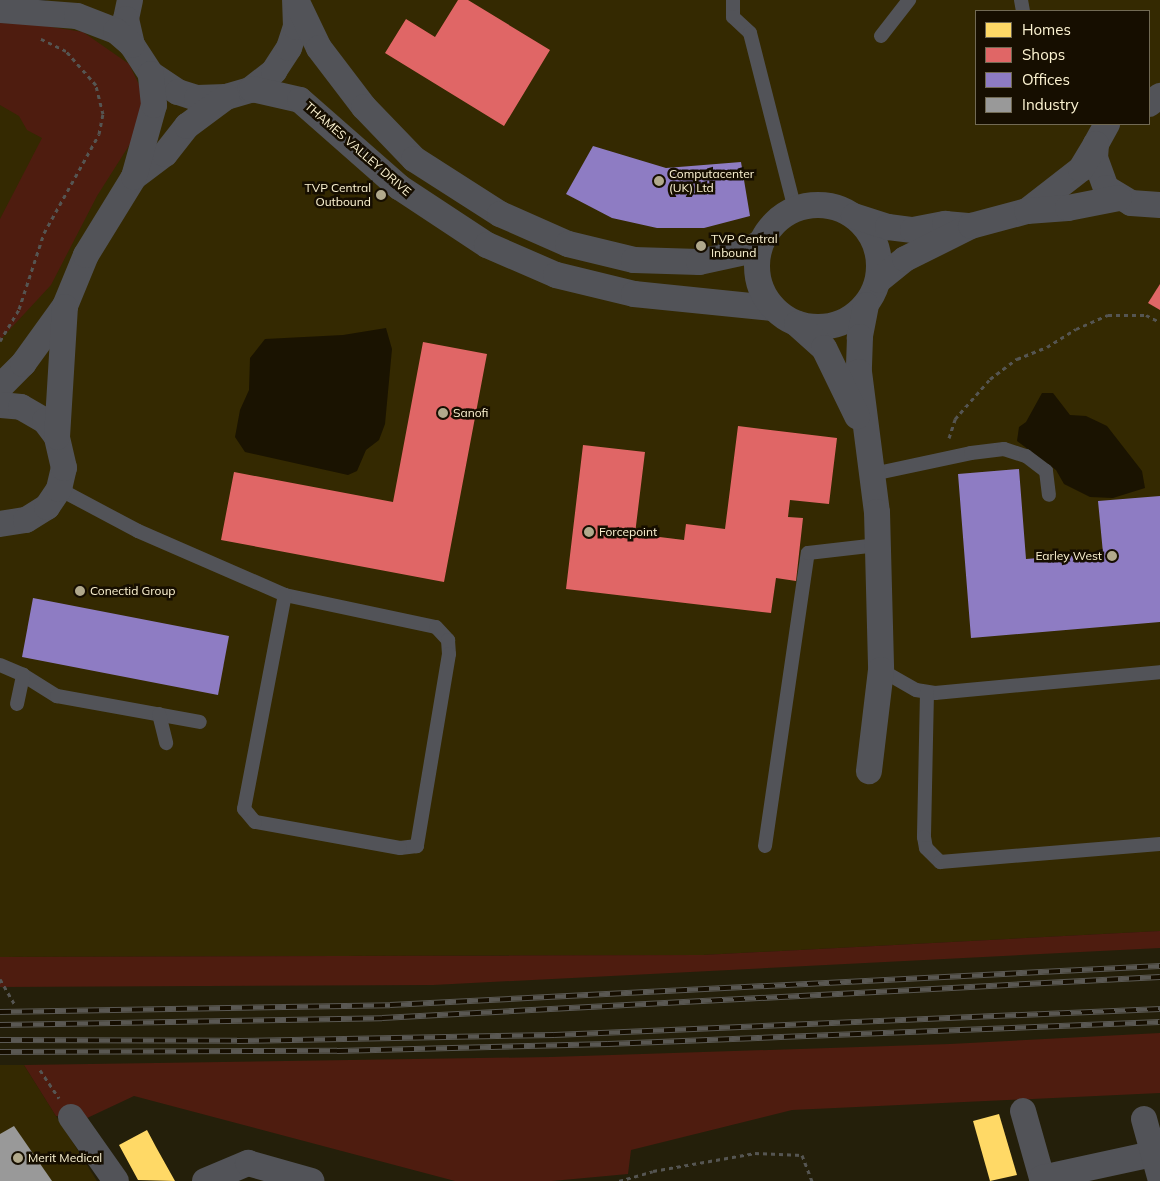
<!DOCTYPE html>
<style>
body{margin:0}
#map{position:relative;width:1160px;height:1181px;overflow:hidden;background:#241f0a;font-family:Mulish,sans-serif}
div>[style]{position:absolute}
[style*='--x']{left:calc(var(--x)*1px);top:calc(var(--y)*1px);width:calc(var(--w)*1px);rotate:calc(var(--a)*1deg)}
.built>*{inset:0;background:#342901}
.green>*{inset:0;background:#4e1c0f}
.water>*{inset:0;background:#1a1301}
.homes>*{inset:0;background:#ffd966}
.shops>*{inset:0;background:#e06666}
.offices>*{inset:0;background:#8e7cc3}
.industry>*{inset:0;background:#999}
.path>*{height:3px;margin-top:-1.5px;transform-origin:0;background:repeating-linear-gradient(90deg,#555552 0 4px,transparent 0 8px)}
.service>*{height:14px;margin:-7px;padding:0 7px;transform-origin:7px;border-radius:7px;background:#525358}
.minor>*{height:26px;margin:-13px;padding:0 13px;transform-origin:13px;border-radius:13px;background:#525358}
.minor>.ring{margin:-13px;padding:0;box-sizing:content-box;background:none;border:26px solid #525358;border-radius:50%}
.rail>*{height:5.5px;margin-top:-2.75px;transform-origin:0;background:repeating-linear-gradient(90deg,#160e00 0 11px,#5a5853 0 22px);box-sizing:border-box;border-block:1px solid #5a5853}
.dots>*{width:14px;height:14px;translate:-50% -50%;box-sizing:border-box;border:2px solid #160e00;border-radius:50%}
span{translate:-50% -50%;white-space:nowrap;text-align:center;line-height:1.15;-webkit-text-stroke:5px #160e00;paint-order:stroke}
.street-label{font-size:12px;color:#fdf4d2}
.poi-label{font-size:12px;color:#fdf4d2}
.left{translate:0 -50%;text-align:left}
.right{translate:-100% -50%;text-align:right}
.legend{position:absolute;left:975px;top:10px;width:175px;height:115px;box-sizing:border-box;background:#160e00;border:1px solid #726a54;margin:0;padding:6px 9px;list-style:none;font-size:15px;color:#fdf4d2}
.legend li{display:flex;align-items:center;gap:10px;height:25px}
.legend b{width:25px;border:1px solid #726a54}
</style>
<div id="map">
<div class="built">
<i style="clip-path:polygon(evenodd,47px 0,1160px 0,1160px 931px,703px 955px,0 957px,0 30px,47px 0,976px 11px,1149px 11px,1149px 124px,976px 124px,976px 11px)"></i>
<i style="clip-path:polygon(0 1065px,24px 1065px,97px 1181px,0 1181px)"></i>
</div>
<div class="green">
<i style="clip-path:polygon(0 23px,33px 24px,83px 32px,129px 64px,147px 101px,142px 125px,97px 196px,51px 285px,0 340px,0 219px,42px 138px,27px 130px,19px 116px,0 105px)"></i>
<i style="clip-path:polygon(1160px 931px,1160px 948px,433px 985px,0 987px,0 957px,703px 955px)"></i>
<i style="clip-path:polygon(1160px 1033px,1160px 1093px,792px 1110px,631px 1150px,628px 1174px,552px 1181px,455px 1181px,134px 1096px,85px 1119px,56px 1116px,24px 1065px,551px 1057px,950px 1044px)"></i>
</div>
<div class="water">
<i style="clip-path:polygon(386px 328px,392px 349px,385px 424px,379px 440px,366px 450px,357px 471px,348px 475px,245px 452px,235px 437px,240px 410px,249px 390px,250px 358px,265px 339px,343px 335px)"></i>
<i style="clip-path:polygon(1042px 393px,1053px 393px,1070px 415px,1086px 416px,1107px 426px,1142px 471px,1145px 488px,1113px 498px,1090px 497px,1064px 484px,1056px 470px,1017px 441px,1019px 427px,1026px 422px)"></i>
</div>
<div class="homes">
<i style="clip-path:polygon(999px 1114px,1017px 1175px,990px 1181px,973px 1121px)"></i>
<i style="clip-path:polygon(147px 1130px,156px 1147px,175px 1181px,138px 1180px,119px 1145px)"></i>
</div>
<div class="shops">
<i style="clip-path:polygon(458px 0,468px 0,550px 50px,504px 126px,385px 53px,406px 19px,435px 37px)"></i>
<i style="clip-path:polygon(1160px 284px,1160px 310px,1148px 303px)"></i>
<i style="clip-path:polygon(423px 342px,487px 354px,444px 582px,221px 540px,234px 472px,393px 502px)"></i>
<i style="clip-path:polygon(738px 426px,837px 438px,829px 504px,790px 500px,788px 517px,803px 518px,796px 581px,776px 578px,771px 613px,566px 589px,583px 445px,645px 452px,635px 534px,684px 540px,686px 524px,725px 529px)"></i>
</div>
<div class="offices">
<i style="clip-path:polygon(593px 146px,666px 168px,741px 162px,750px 216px,704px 228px,657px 228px,612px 218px,566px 194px)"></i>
<i style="clip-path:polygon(1019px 469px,1026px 559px,1103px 553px,1098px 501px,1160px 496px,1160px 622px,971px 638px,958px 474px)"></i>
<i style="clip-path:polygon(33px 598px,229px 636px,218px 695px,22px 657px)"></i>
</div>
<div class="industry">
<i style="clip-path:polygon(14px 1126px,52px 1181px,0 1181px,0 1134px)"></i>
</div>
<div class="path">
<i style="--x:0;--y:341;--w:37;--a:-59"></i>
<i style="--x:19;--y:309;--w:80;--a:-71.8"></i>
<i style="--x:44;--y:233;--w:113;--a:-60.9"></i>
<i style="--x:99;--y:134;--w:20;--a:-79"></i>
<i style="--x:103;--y:114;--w:30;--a:-104"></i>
<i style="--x:96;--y:85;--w:45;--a:-131.4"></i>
<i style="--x:66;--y:51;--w:28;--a:-154"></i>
<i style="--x:949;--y:438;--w:20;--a:-72"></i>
<i style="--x:955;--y:419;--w:53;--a:-48.8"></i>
<i style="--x:990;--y:379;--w:34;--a:-37"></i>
<i style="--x:1017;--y:359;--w:32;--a:-22"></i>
<i style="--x:1047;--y:347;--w:34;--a:-32"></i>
<i style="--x:1076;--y:329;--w:35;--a:-24"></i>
<i style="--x:1108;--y:315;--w:38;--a:0"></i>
<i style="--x:1146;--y:315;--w:16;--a:27"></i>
<i style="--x:0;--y:979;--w:30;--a:60"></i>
<i style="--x:40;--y:1070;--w:34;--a:56"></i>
<i style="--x:619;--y:1181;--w:35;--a:-16"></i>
<i style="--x:653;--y:1171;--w:104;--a:-10"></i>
<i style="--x:755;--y:1153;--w:47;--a:2.4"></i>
<i style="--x:802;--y:1155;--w:28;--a:69"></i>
</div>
<div class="service">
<i style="--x:733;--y:0;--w:17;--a:90"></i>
<i style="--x:733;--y:17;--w:23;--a:43"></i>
<i style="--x:750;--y:33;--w:182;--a:75.7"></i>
<i style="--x:1021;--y:0;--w:11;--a:80"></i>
<i style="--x:881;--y:36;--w:46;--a:-52.1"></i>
<i style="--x:873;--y:474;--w:100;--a:-12.1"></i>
<i style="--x:971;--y:453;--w:33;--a:-7"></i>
<i style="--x:1004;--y:449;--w:23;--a:18"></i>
<i style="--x:1026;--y:456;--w:25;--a:37"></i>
<i style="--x:1046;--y:471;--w:24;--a:83"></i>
<i style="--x:59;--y:489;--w:89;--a:28"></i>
<i style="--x:138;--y:531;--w:160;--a:23.5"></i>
<i style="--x:285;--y:595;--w:154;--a:12"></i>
<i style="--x:436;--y:627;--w:18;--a:47"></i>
<i style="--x:448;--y:640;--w:14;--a:86"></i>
<i style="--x:449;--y:654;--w:195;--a:99.5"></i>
<i style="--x:417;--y:846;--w:17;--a:173"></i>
<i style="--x:400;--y:848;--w:147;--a:-169.8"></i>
<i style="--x:255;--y:822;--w:17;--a:-130"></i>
<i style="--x:244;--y:809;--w:218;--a:-79.2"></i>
<i style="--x:0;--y:665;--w:25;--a:23"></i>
<i style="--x:23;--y:675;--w:40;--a:32"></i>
<i style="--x:57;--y:696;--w:145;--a:10.3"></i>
<i style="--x:881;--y:670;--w:40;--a:29.7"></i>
<i style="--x:916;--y:690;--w:19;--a:9"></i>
<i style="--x:935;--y:693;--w:226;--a:-5.3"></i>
<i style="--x:927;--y:692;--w:145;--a:91.2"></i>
<i style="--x:924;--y:837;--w:11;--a:80"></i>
<i style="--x:926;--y:848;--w:20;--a:45"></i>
<i style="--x:940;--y:862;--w:221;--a:-4.7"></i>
<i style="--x:17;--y:704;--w:30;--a:-78"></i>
<i style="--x:159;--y:714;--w:30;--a:76"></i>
<i style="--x:765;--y:846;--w:296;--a:-81.7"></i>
<i style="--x:808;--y:553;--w:70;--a:-6.5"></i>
</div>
<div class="minor">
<i style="--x:130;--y:0;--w:19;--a:102"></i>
<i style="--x:126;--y:19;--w:27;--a:77"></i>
<i style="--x:132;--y:45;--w:35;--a:57"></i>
<i style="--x:151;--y:74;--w:32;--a:34"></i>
<i style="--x:178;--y:92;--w:20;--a:18"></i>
<i style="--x:197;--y:98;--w:29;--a:-2"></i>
<i style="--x:226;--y:97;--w:25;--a:-16"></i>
<i style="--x:250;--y:90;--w:31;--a:-38"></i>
<i style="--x:274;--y:71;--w:27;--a:-57"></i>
<i style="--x:289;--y:48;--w:22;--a:-72"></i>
<i style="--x:296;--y:27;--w:27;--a:-92"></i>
<i style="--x:296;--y:0;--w:53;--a:64.4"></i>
<i style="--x:319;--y:48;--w:74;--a:52.7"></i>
<i style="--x:364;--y:107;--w:72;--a:46.1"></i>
<i style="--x:414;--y:159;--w:102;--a:32.6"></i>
<i style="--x:500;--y:214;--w:74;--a:23.8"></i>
<i style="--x:568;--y:244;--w:68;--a:13.6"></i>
<i style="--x:634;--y:260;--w:65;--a:1.8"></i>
<i style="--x:699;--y:262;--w:47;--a:-12.3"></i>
<i style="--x:745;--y:252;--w:17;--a:-31"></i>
<i style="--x:0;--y:10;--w:77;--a:4.5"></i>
<i style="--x:77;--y:16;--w:42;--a:21"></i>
<i style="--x:116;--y:31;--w:21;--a:41"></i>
<i style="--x:252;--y:89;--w:49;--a:12.9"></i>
<i style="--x:300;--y:100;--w:132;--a:41.3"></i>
<i style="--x:399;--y:187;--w:105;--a:33.4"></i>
<i style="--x:487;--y:245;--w:75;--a:23.5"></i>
<i style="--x:556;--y:275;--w:80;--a:13.7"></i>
<i style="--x:634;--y:294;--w:139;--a:5.8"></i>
<i style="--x:1149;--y:104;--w:14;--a:-36"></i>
<i style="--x:1107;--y:124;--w:23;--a:119"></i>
<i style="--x:1096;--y:144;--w:14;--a:94"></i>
<i style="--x:1095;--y:158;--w:32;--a:70"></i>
<i style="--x:1106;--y:188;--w:29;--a:31"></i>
<i style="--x:1131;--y:203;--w:29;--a:4"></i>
<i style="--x:134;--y:177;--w:39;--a:-37"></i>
<i style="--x:165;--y:154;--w:36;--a:-52"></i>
<i style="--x:187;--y:126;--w:49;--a:-36.6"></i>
<i class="ring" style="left:757px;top:205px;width:96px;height:96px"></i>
<i style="--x:1027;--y:211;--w:68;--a:-37.9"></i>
<i style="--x:1081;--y:169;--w:29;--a:-59"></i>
<i style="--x:854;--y:216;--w:36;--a:18"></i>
<i style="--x:888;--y:227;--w:25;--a:7"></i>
<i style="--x:913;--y:230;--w:33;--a:-11"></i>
<i style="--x:945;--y:224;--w:23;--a:5"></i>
<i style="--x:879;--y:280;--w:33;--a:-39"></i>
<i style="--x:905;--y:259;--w:74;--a:-26.6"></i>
<i style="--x:971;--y:226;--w:58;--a:-15"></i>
<i style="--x:1027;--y:211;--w:41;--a:-4.2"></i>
<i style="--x:1068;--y:208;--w:52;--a:-11.1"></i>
<i style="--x:866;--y:305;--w:33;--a:101"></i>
<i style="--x:860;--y:337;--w:35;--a:92"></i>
<i style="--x:859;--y:372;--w:141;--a:82.7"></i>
<i style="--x:877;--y:512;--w:158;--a:88.5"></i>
<i style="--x:881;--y:670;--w:102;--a:96.8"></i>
<i style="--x:797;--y:324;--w:36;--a:42"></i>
<i style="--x:824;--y:348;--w:76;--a:64.1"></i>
<i style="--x:0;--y:387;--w:33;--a:-45"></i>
<i style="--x:23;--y:364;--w:72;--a:-54.1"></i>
<i style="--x:65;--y:306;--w:55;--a:-67.6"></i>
<i style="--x:86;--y:255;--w:92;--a:-58.4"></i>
<i style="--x:134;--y:177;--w:75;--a:-74.5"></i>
<i style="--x:154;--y:105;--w:31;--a:-96"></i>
<i style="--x:0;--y:405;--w:21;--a:5"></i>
<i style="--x:21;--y:407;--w:28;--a:30"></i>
<i style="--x:45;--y:421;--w:20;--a:53"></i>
<i style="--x:0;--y:524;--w:26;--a:-9"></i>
<i style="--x:26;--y:520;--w:25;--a:-32"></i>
<i style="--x:47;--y:507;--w:22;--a:-56"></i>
<i style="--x:59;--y:489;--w:22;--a:-77"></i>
<i style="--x:64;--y:468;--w:32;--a:-103"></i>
<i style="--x:57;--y:437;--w:130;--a:-86.5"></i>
<i style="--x:1023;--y:1111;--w:70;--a:74.2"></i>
<i style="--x:1042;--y:1178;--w:113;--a:-12.3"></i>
<i style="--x:71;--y:1117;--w:78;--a:54.9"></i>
<i style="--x:1144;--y:1119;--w:60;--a:74.6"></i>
<i style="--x:205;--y:1181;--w:47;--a:-22.7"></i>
<i style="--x:248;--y:1163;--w:66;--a:15.9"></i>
</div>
<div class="rail">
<i style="--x:0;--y:1012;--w:390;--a:-1"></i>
<i style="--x:390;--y:1005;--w:771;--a:-2.9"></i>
<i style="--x:0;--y:1025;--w:382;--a:-1"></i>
<i style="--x:382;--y:1018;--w:779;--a:-3.02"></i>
<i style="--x:0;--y:1040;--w:237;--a:0.2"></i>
<i style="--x:237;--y:1041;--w:317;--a:-1.1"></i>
<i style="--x:554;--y:1035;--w:607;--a:-2.46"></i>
<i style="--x:0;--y:1052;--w:337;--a:-0.2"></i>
<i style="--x:337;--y:1051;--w:271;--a:-1.5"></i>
<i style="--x:608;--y:1044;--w:552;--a:-2.28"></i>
</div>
<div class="dots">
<i style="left:659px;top:181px;background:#b1a98c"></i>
<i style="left:381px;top:195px;background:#b1a98c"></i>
<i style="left:701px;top:246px;background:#b1a98c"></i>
<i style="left:443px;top:413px;background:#b1a98c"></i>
<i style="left:589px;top:532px;background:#b1a98c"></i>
<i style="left:1112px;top:556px;background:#b1a98c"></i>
<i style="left:80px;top:591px;background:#b1a98c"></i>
<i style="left:18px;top:1158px;background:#b1a98c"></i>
</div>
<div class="street-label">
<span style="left:358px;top:149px;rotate:41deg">THAMES VALLEY DRIVE</span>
</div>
<div class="poi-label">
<span class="left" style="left:669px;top:181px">Computacenter<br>(UK) Ltd</span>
<span class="right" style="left:371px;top:195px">TVP Central<br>Outbound</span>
<span class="left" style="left:711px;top:246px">TVP Central<br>Inbound</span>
<span class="left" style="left:453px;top:413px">Sanofi</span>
<span class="left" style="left:599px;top:532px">Forcepoint</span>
<span class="right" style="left:1102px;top:556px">Earley West</span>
<span class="left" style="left:90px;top:591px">Conectid Group</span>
<span class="left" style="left:28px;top:1158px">Merit Medical</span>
</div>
<ul class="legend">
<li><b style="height:14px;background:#ffd966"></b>Homes</li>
<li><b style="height:14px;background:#e06666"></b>Shops</li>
<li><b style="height:14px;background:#8e7cc3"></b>Offices</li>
<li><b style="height:14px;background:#999"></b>Industry</li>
</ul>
</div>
